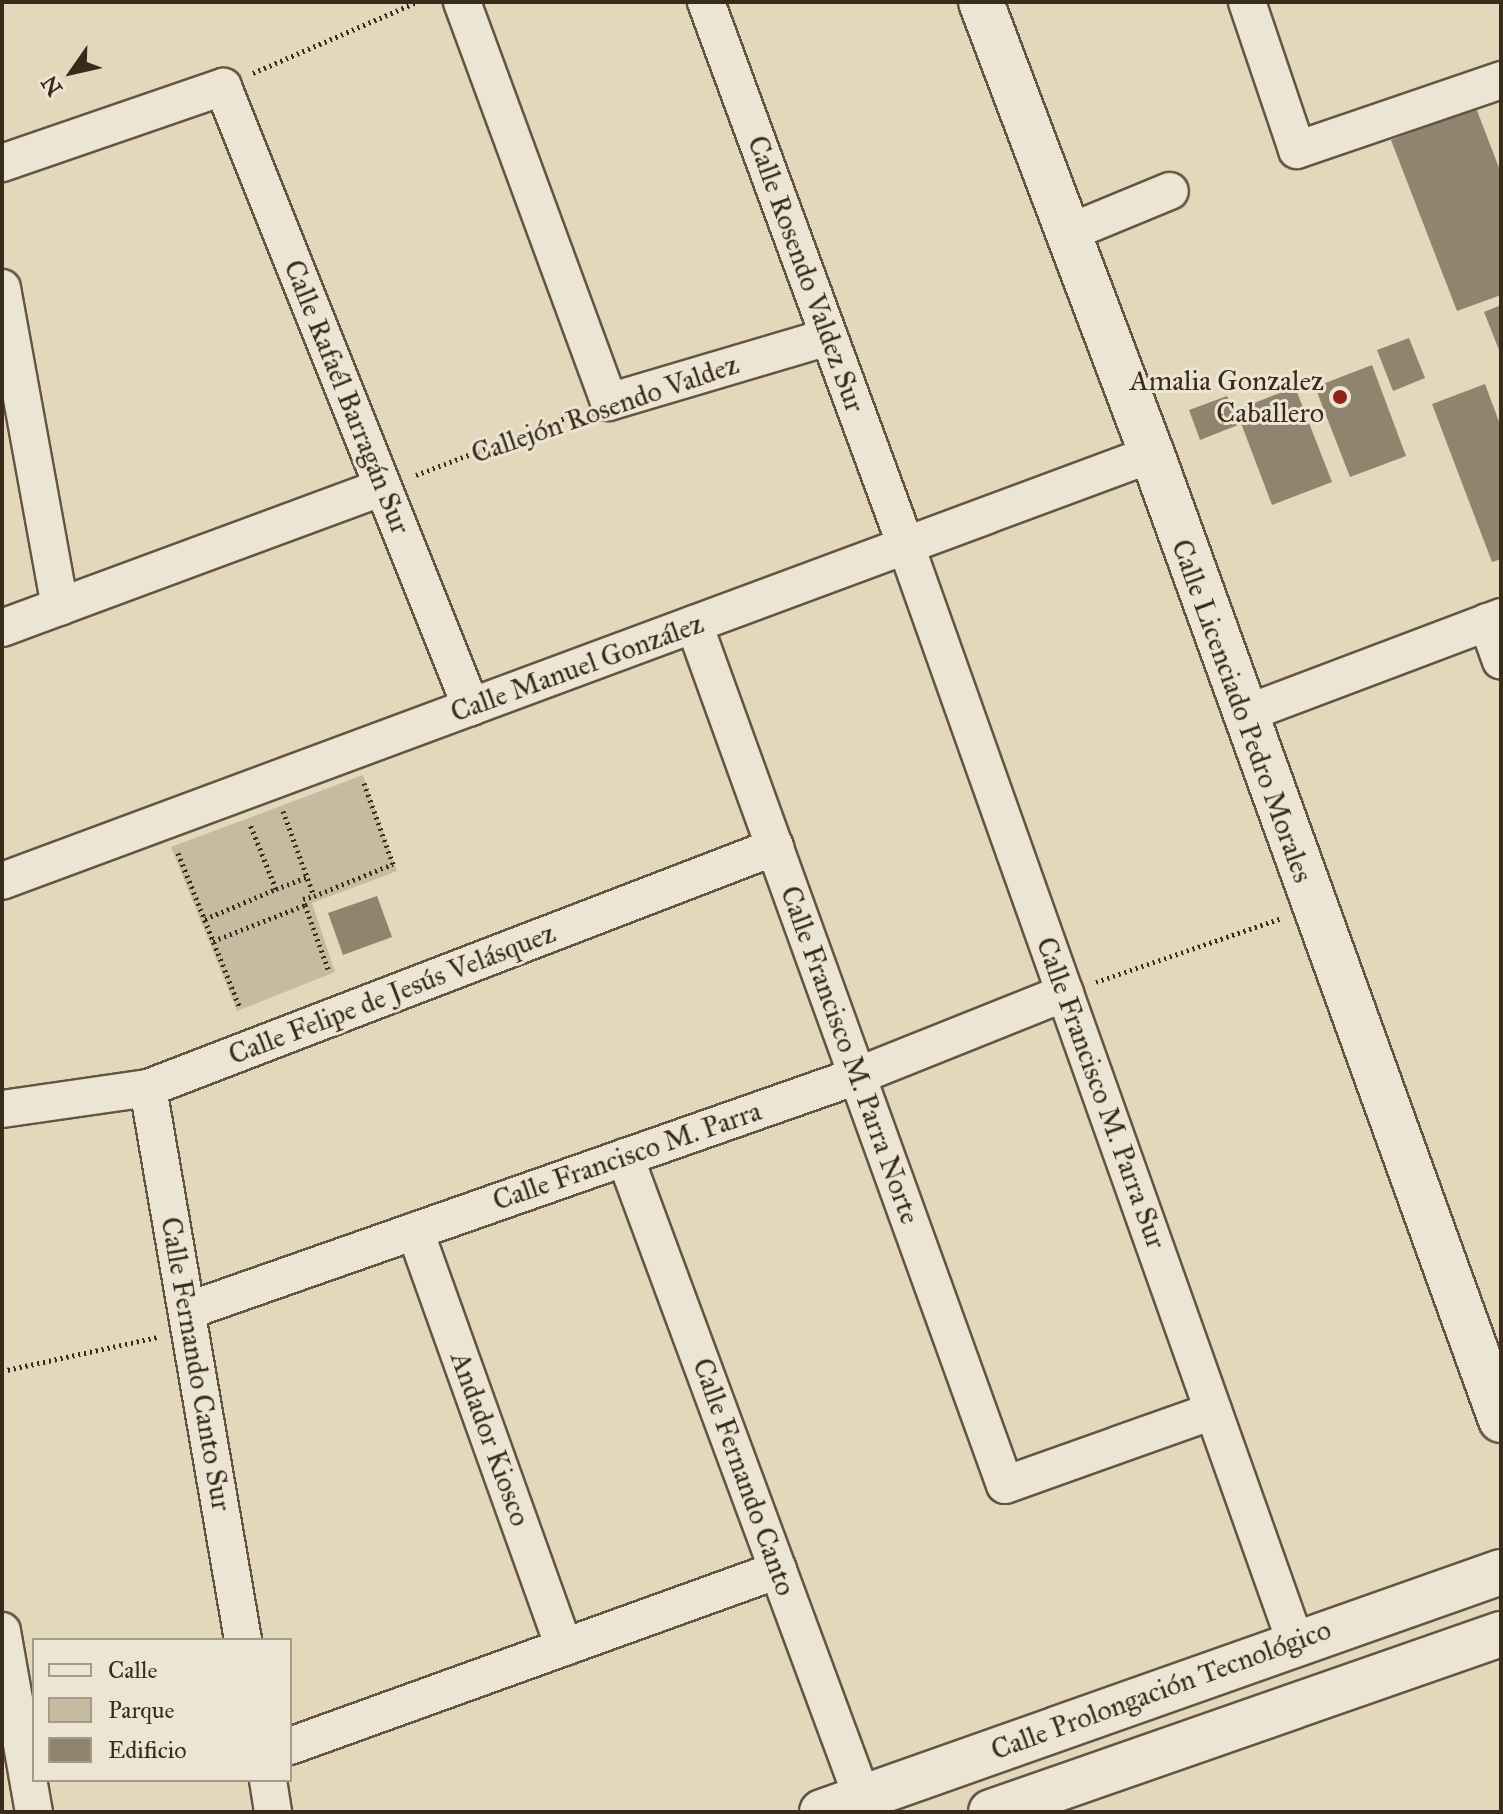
<!DOCTYPE html>
<meta charset="utf-8">
<style>
body{margin:0}
#map{position:relative;width:1503px;height:1814px;overflow:hidden;background:#e3d7bc;font-family:"IM FELL Great Primer",serif}
div>[style]{position:absolute}
[style*='--x']{left:calc(var(--x)*1px);top:calc(var(--y)*1px);width:calc(var(--w)*1px);rotate:calc(var(--a)*1deg)}
.green>*{inset:0;background:#c6baa0}
.building>*{inset:0;background:#91846e}
.path>*{height:5px;margin-top:-2.5px;transform-origin:0;background:repeating-linear-gradient(90deg,#392a1a 0 2px,transparent 0 6px)}
.roads{filter:drop-shadow(2px 0 #645542) drop-shadow(-2px 0 #645542) drop-shadow(0 2px #645542) drop-shadow(0 -2px #645542)}
.street>*{height:36px;margin:-18px;padding:0 18px;transform-origin:18px;border-radius:18px;background:#ede5d3}
.secondary>*{height:44px;margin:-22px;padding:0 22px;transform-origin:22px;border-radius:22px;background:#ede5d3}
.dots>*{width:22px;height:22px;translate:-50% -50%;box-sizing:border-box;border:4px solid #ede5d3;border-radius:50%}
span{translate:-50% -50%;white-space:nowrap;text-align:center;line-height:1.15;-webkit-text-stroke:6px #ede5d3;paint-order:stroke}
.street-label{font-size:28px;color:#392a1a}
.poi-label{font-size:28px;color:#392a1a}
.right{translate:-100% -50%;text-align:right}
.frame{position:absolute;inset:0;border:4px solid #392a1a;pointer-events:none}
.legend{position:absolute;left:32px;top:1638px;width:260px;height:144px;box-sizing:border-box;background:#ede5d3;border:2px solid #a59a89;margin:0;padding:10px 14px;list-style:none;font-size:24px;color:#392a1a}
.legend li{display:flex;align-items:center;gap:16px;height:40px}
.legend b{width:40px;border:2px solid #a59a89}
.north{position:absolute;left:32px;top:32px;width:80px;height:80px;-webkit-text-stroke:6px #ede5d3;paint-order:stroke;rotate:236deg;font-size:22px;font-weight:700;line-height:32px;text-align:center;color:#392a1a}
.north::after{content:'';display:block;margin:auto;width:28px;height:36px;background:#392a1a;clip-path:polygon(50% 0,100% 100%,50% 72%,0 100%)}
</style>
<div id="map">
<div class="green">
<i style="clip-path:polygon(363px 775px,397px 871px,312px 903px,335px 972px,237px 1011px,171px 847px)"></i>
</div>
<div class="building">
<i style="clip-path:polygon(1476px 108px,1501px 173px,1501px 295px,1457px 311px,1391px 140px)"></i>
<i style="clip-path:polygon(1501px 305px,1501px 355px,1484px 312px)"></i>
<i style="clip-path:polygon(1409px 338px,1425px 378px,1393px 391px,1377px 350px)"></i>
<i style="clip-path:polygon(1372px 365px,1406px 456px,1350px 477px,1315px 387px)"></i>
<i style="clip-path:polygon(1485px 384px,1501px 427px,1501px 559px,1492px 562px,1432px 404px)"></i>
<i style="clip-path:polygon(1295px 387px,1332px 482px,1272px 505px,1236px 410px)"></i>
<i style="clip-path:polygon(1227px 396px,1238px 425px,1200px 440px,1189px 410px)"></i>
<i style="clip-path:polygon(377px 896px,392px 937px,343px 955px,328px 913px)"></i>
</div>
<div class="path">
<i style="--x:253;--y:73;--w:179;--a:-23.4"></i>
<i style="--x:416;--y:475;--w:173;--a:-20.9"></i>
<i style="--x:283;--y:811;--w:90;--a:70"></i>
<i style="--x:314;--y:896;--w:85;--a:-22.1"></i>
<i style="--x:393;--y:864;--w:86;--a:-109.7"></i>
<i style="--x:178;--y:853;--w:167;--a:68.2"></i>
<i style="--x:276;--y:889;--w:33;--a:-21"></i>
<i style="--x:305;--y:905;--w:6;--a:-108"></i>
<i style="--x:303;--y:899;--w:11;--a:-15"></i>
<i style="--x:205;--y:919;--w:77;--a:-22.9"></i>
<i style="--x:276;--y:889;--w:70;--a:-111.8"></i>
<i style="--x:213;--y:941;--w:99;--a:-21.4"></i>
<i style="--x:305;--y:905;--w:68;--a:70.2"></i>
<i style="--x:1096;--y:982;--w:194;--a:-19"></i>
<i style="--x:2;--y:1371;--w:160;--a:-12.3"></i>
</div>
<div class="roads">
<div class="street">
<i style="--x:462;--y:2;--w:426;--a:69.8"></i>
<i style="--x:609;--y:402;--w:229;--a:-16.5"></i>
<i style="--x:706;--y:2;--w:580;--a:69.81"></i>
<i style="--x:906;--y:546;--w:1162;--a:70.44"></i>
<i style="--x:1247;--y:2;--w:156;--a:71.3"></i>
<i style="--x:1297;--y:150;--w:216;--a:-18.9"></i>
<i style="--x:2;--y:163;--w:234;--a:-19"></i>
<i style="--x:223;--y:87;--w:668;--a:68.2"></i>
<i style="--x:1068;--y:233;--w:110;--a:-22.4"></i>
<i style="--x:2;--y:288;--w:324;--a:79.7"></i>
<i style="--x:1487;--y:622;--w:41;--a:70.3"></i>
<i style="--x:694;--y:624;--w:915;--a:70.14"></i>
<i style="--x:1005;--y:1485;--w:221;--a:-19.6"></i>
<i style="--x:2;--y:628;--w:406;--a:-20.3"></i>
<i style="--x:1242;--y:715;--w:277;--a:-20.7"></i>
<i style="--x:2;--y:881;--w:1227;--a:-20.37"></i>
<i style="--x:148;--y:1088;--w:560;--a:80.23"></i>
<i style="--x:2;--y:1109;--w:148;--a:-8.2"></i>
<i style="--x:148;--y:1088;--w:672;--a:-21.03"></i>
<i style="--x:625;--y:1157;--w:682;--a:69.68"></i>
<i style="--x:415;--y:1231;--w:442;--a:70.3"></i>
<i style="--x:187;--y:1311;--w:710;--a:-19.33"></i>
<i style="--x:857;--y:1076;--w:224;--a:-21.8"></i>
<i style="--x:2;--y:1631;--w:184;--a:80"></i>
<i style="--x:290;--y:1746;--w:519;--a:-19.83"></i>
<i style="--x:268;--y:1780;--w:32;--a:81"></i>
</div>
<div class="secondary">
<i style="--x:981;--y:2;--w:483;--a:69.3"></i>
<i style="--x:1152;--y:454;--w:1027;--a:70.14"></i>
<i style="--x:822;--y:1812;--w:720;--a:-19.47"></i>
<i style="--x:991;--y:1812;--w:540;--a:-19.24"></i>
</div>
</div>
<div class="dots">
<i style="left:1340px;top:397px;background:#8f2418"></i>
</div>
<div class="street-label">
<span style="left:806px;top:274px;rotate:70deg">Calle Rosendo Valdez Sur</span>
<span style="left:347px;top:397px;rotate:68deg">Calle Rafaél Barragán Sur</span>
<span style="left:605px;top:409px;rotate:-19deg">Callejón Rosendo Valdez</span>
<span style="left:577px;top:668px;rotate:-20deg">Calle Manuel González</span>
<span style="left:1242px;top:711px;rotate:70deg">Calle Licenciado Pedro Morales</span>
<span style="left:392px;top:994px;rotate:-21deg">Calle Felipe de Jesús Velásquez</span>
<span style="left:850px;top:1055px;rotate:70deg">Calle Francisco M. Parra Norte</span>
<span style="left:1101px;top:1093px;rotate:70deg">Calle Francisco M. Parra Sur</span>
<span style="left:627px;top:1156px;rotate:-19deg">Calle Francisco M. Parra</span>
<span style="left:196px;top:1364px;rotate:80deg">Calle Fernando Canto Sur</span>
<span style="left:490px;top:1439px;rotate:70deg">Andador Kiosco</span>
<span style="left:744px;top:1477px;rotate:70deg">Calle Fernando Canto</span>
<span style="left:1161px;top:1690px;rotate:-20deg">Calle Prolongación Tecnológico</span>
</div>
<div class="poi-label">
<span class="right" style="left:1324px;top:397px">Amalia Gonzalez<br>Caballero</span>
</div>
<div class="frame"></div>
<ul class="legend">
<li><b style="height:10px;background:#ede5d3"></b>Calle</li>
<li><b style="height:22px;background:#c6baa0"></b>Parque</li>
<li><b style="height:22px;background:#91846e"></b>Edificio</li>
</ul>
<div class="north">N</div>
</div>
